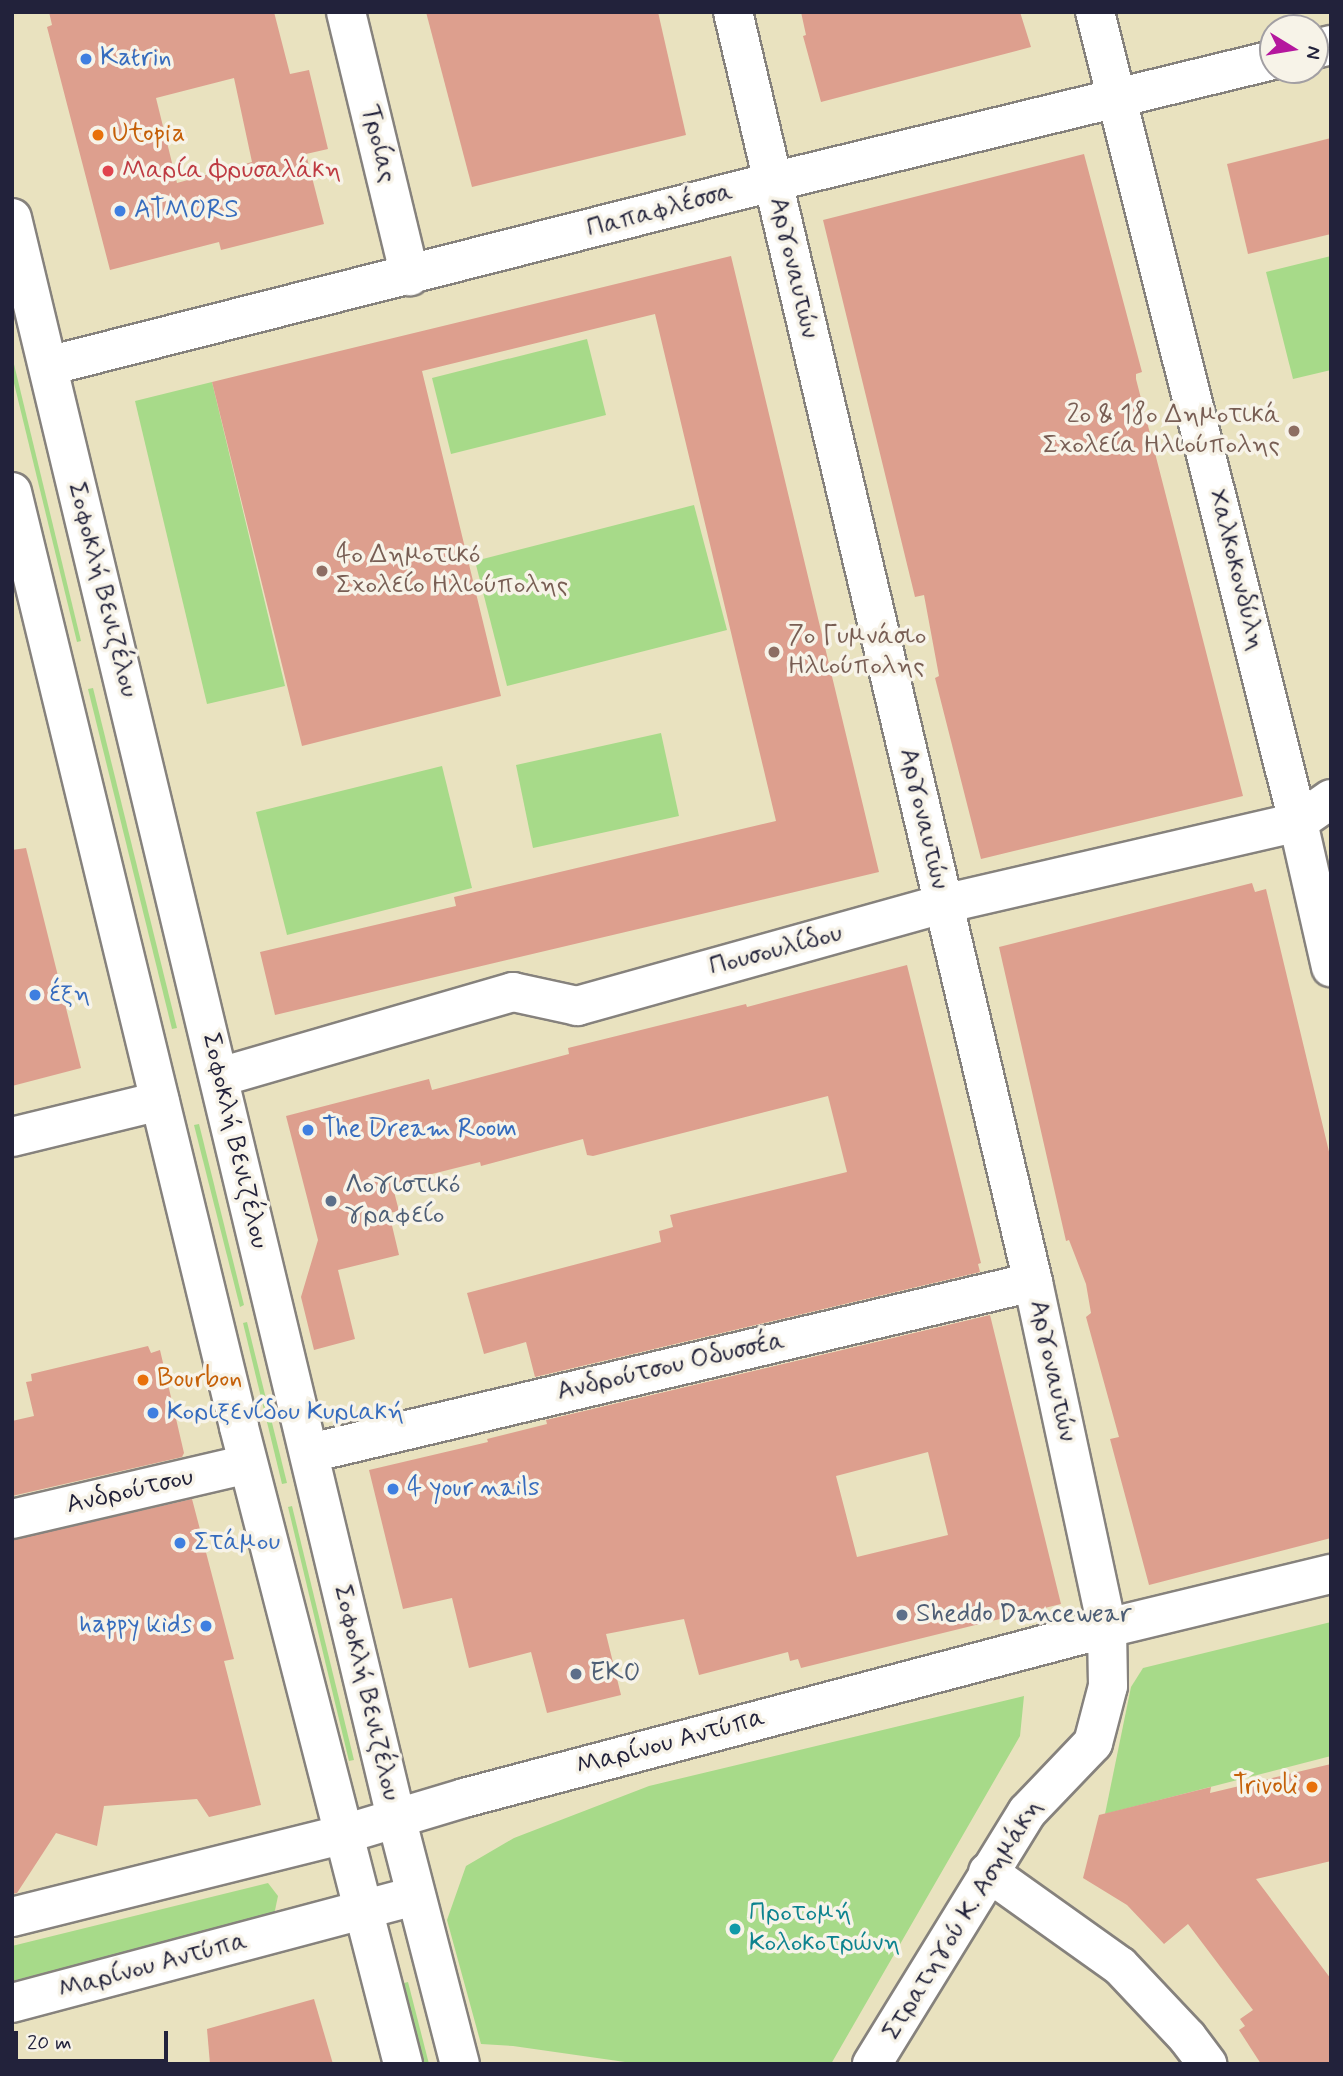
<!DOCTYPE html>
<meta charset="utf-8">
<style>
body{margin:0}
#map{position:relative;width:1343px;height:2076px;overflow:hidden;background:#e9e2bf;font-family:Mynerve,sans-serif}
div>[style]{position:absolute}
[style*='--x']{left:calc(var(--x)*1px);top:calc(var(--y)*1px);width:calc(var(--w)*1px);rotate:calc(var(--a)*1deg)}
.green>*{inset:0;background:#a7da89}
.building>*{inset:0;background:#dd9f8e}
.roads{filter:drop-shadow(2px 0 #86827d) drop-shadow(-2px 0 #86827d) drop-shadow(0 2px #86827d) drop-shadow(0 -2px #86827d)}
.minor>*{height:38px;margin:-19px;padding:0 19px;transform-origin:19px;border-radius:19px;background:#fff}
.tertiary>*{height:38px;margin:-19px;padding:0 19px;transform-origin:19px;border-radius:19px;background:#fff}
.secondary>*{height:38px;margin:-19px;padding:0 19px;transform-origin:19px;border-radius:19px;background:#fff}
.dots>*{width:19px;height:19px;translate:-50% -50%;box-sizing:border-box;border:4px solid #f7f3e8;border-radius:50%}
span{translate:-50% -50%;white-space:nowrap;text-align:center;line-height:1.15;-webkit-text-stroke:7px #f7f3e8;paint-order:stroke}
.shop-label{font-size:26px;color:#366cbe}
.left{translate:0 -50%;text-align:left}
.right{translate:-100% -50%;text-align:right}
.food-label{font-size:26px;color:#c56008}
.street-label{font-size:26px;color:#22223b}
.health-label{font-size:26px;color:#be3a42}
.education-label{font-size:26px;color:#785e54}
.service-label{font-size:26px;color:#4e5e75}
.culture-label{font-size:26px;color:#0d838f}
.frame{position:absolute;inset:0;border:14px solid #22223b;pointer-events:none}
.north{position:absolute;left:1259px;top:14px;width:70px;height:70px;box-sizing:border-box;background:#f7f3e8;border:2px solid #a29fa3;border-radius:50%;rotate:101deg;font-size:19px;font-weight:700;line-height:28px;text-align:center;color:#22223b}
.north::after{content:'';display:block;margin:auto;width:24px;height:32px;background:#b5179e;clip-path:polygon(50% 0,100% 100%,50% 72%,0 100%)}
.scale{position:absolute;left:14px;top:2031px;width:154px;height:32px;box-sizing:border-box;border:4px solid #22223b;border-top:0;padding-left:9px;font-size:21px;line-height:24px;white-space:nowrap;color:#22223b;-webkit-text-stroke:5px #f7f3e8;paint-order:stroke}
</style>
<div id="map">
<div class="green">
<i style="clip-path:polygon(1331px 256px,1331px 370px,1293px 379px,1266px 272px)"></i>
<i style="clip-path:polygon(587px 339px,606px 415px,451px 454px,432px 378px)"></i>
<i style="clip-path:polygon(12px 356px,81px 641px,77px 642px,12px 375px)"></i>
<i style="clip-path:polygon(212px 382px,285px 686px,207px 704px,135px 401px)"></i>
<i style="clip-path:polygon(694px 505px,727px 630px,507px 686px,475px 561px)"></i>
<i style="clip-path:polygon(93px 688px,177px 1028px,172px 1029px,88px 689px)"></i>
<i style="clip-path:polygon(661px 733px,679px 816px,533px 848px,516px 765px)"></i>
<i style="clip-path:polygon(442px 766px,472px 888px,287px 935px,256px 812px)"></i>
<i style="clip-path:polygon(199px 1124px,244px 1305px,240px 1307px,194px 1125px)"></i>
<i style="clip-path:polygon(247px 1322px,287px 1483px,282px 1484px,243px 1323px)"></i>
<i style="clip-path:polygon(292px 1506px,354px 1760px,349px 1761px,288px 1507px)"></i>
<i style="clip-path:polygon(1331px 1622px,1331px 1756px,1105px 1814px,1131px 1687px,1143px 1668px)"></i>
<i style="clip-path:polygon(1024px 1696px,1020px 1736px,831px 2064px,639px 2064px,513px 2046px,481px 2044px,447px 1920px,466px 1866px,514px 1838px,649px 1786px)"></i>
<i style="clip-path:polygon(268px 1883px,278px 1896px,274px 1915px,12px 1981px,12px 1946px)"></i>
<i style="clip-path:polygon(408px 1982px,429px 2064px,424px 2064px,404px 1983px)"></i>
</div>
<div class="building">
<i style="clip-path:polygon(evenodd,49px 12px,274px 12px,290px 74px,309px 70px,328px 149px,306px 154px,324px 224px,221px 250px,219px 242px,110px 270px,47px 27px,52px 25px,49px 12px,234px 78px,252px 162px,177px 183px,156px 98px,234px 78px)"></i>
<i style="clip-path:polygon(426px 12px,658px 12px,686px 135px,472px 187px)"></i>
<i style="clip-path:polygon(801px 12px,1020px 12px,1031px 47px,821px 102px,803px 36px,806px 35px)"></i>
<i style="clip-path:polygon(1331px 138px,1331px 234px,1248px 254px,1227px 164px)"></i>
<i style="clip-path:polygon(1084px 154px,1142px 372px,1136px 374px,1136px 379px,1243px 796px,981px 859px,935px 678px,939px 676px,924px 595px,915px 597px,823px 220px)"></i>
<i style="clip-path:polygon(731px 256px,879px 872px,275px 1015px,260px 952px,456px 906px,454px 897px,776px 821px,655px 314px,422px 371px,501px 696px,302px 746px,212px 382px)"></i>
<i style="clip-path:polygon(26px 848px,81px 1068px,12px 1086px,12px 850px)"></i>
<i style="clip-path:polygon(1252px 883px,1255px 892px,1266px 889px,1331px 1160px,1331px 1538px,1149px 1585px,1110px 1439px,1119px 1437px,1086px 1317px,1091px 1313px,1086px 1284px,1069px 1240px,1066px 1241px,999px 947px)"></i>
<i style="clip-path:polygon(907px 965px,981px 1263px,978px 1264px,980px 1272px,535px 1377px,526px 1342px,484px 1354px,467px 1293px,661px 1242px,659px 1231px,673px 1227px,670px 1215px,847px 1172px,828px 1096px,593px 1156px,587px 1155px,583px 1139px,481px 1166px,480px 1162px,392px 1184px,399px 1211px,389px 1213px,399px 1255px,338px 1270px,355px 1339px,314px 1350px,301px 1297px,318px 1240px,286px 1116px,429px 1079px,432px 1090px,569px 1054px,568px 1048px,746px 1004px,747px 1007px)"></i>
<i style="clip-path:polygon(evenodd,990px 1315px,1061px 1604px,801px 1668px,798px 1659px,790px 1661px,788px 1652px,699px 1675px,684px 1619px,606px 1634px,621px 1695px,547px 1713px,531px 1652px,469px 1668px,452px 1598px,403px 1609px,369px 1470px,488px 1442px,487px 1439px,547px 1424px,546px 1420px,990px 1315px,928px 1452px,948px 1535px,857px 1557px,836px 1476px,928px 1452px)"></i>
<i style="clip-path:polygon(148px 1346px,151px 1353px,160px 1350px,184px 1453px,182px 1457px,12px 1496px,12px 1421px,34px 1416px,26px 1382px,32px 1381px,31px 1374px)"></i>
<i style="clip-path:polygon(192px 1499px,234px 1659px,224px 1661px,261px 1805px,209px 1817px,197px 1799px,104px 1806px,97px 1846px,56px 1833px,17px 1893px,12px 1894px,12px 1540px)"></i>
<i style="clip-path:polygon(1331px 1764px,1331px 1861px,1256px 1879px,1331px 1979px,1331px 2064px,1261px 2064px,1239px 2030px,1245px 2026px,1240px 2019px,1253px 2010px,1188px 1924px,1164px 1944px,1127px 1905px,1083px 1878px,1099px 1815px,1211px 1787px,1210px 1793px)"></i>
<i style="clip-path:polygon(314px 1999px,333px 2064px,210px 2064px,207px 2029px)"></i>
</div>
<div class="roads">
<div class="minor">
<i style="--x:346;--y:12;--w:272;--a:76.4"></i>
<i style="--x:733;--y:12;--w:1305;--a:76.71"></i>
<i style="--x:1033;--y:1282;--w:354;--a:77.9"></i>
<i style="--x:1107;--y:1628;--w:58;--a:89"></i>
<i style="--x:1108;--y:1686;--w:59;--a:104.7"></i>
<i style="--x:1093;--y:1743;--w:95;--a:133.7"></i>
<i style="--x:1027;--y:1812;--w:296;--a:121.6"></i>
<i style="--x:1095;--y:12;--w:835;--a:75.93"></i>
<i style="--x:1298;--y:822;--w:149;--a:77.2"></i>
<i style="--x:1315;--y:49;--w:16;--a:-14"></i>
<i style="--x:48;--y:366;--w:747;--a:-14.26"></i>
<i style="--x:772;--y:182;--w:516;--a:-13.69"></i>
<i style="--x:220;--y:1077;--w:305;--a:-16.2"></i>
<i style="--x:513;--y:992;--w:66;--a:12.3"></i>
<i style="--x:577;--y:1006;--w:380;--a:-15.6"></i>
<i style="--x:943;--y:904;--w:364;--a:-13"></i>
<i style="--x:1298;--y:822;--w:40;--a:-34.9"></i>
<i style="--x:12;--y:1137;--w:152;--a:-13.7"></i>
<i style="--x:310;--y:1453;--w:743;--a:-13.31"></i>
<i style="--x:12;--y:1519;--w:242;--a:-13.1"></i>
<i style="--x:988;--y:1872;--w:162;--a:35.5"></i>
<i style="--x:1120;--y:1966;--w:98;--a:46.7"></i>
<i style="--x:1187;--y:2037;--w:34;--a:53"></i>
</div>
<div class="tertiary">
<i style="--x:12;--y:1917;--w:342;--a:-14"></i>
<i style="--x:344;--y:1834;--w:125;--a:-16.7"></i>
<i style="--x:464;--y:1798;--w:665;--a:-14.81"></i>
<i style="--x:1107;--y:1628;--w:230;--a:-13.6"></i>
<i style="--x:12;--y:2003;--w:417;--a:-14.9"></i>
</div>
<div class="secondary">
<i style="--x:12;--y:218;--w:1644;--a:76.5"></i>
<i style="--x:396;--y:1817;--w:255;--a:75.5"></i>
<i style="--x:12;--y:492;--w:962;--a:76.35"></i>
<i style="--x:239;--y:1427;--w:658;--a:75.56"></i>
</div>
</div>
<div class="dots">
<i style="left:86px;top:59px;background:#3f7fe0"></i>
<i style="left:98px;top:135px;background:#e8710a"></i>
<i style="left:108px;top:171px;background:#e0444e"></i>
<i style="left:120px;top:211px;background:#3f7fe0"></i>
<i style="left:1294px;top:431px;background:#8d6e63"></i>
<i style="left:322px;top:571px;background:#8d6e63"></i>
<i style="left:774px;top:652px;background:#8d6e63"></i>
<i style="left:35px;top:995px;background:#3f7fe0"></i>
<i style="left:308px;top:1130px;background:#3f7fe0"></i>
<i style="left:331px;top:1201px;background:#5c6f8a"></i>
<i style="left:143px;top:1380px;background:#e8710a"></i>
<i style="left:153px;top:1413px;background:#3f7fe0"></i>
<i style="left:393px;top:1489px;background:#3f7fe0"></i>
<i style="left:180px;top:1543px;background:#3f7fe0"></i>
<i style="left:902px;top:1615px;background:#5c6f8a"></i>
<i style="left:206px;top:1626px;background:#3f7fe0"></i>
<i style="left:576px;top:1674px;background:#5c6f8a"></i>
<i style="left:1312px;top:1787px;background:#e8710a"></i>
<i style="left:735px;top:1929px;background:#0f9aa8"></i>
</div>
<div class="shop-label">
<span class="left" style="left:100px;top:59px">Katrin</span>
<span class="left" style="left:134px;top:211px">ATMORS</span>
<span class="left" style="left:49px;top:995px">έξη</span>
<span class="left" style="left:322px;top:1130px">The Dream Room</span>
<span class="left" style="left:167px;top:1413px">Κοριξενίδου Κυριακή</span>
<span class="left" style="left:407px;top:1489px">4 your nails</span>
<span class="left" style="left:194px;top:1543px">Στάμου</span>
<span class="right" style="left:192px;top:1626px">happy kids</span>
</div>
<div class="food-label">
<span class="left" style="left:112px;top:135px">Utopia</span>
<span class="left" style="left:157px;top:1380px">Bourbon</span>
<span class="right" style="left:1298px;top:1787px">Trivoli</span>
</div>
<div class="street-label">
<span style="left:378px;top:144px;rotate:76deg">Τροίας</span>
<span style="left:660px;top:211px;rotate:-15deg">Παπαφλέσσα</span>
<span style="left:793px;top:268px;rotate:77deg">Αργοναυτών</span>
<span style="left:1236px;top:570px;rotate:76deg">Χαλκοκονδύλη</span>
<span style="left:102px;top:590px;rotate:76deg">Σοφοκλή Βενιζέλου</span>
<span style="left:923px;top:819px;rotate:77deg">Αργοναυτών</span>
<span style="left:776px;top:951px;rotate:-15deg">Πουσουλίδου</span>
<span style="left:234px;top:1141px;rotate:77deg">Σοφοκλή Βενιζέλου</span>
<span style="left:671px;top:1367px;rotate:-13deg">Ανδρούτσου Οδυσσέα</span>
<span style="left:1052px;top:1371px;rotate:78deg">Αργοναυτών</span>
<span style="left:130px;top:1492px;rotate:-13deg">Ανδρούτσου</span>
<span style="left:366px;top:1693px;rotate:77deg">Σοφοκλή Βενιζέλου</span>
<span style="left:671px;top:1743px;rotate:-15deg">Μαρίνου Αντύπα</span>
<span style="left:963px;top:1920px;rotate:-58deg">Στρατηγού Κ. Ασημάκη</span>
<span style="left:153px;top:1966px;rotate:-15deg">Μαρίνου Αντύπα</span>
</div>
<div class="health-label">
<span class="left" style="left:122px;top:171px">Μαρία Φρυσαλάκη</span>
</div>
<div class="education-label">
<span class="right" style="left:1280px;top:431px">2ο &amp; 18ο Δημοτικά<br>Σχολεία Ηλιούπολης</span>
<span class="left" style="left:336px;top:571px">4ο Δημοτικό<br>Σχολείο Ηλιούπολης</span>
<span class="left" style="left:788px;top:652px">7ο Γυμνάσιο<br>Ηλιούπολης</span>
</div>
<div class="service-label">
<span class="left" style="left:345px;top:1201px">Λογιστικό<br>γραφείο</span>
<span class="left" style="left:916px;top:1615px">Sheddo Dancewear</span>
<span class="left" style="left:590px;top:1674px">EKO</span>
</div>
<div class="culture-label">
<span class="left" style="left:749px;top:1929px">Προτομή<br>Κολοκοτρώνη</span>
</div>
<div class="frame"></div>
<div class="north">N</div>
<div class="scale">20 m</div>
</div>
